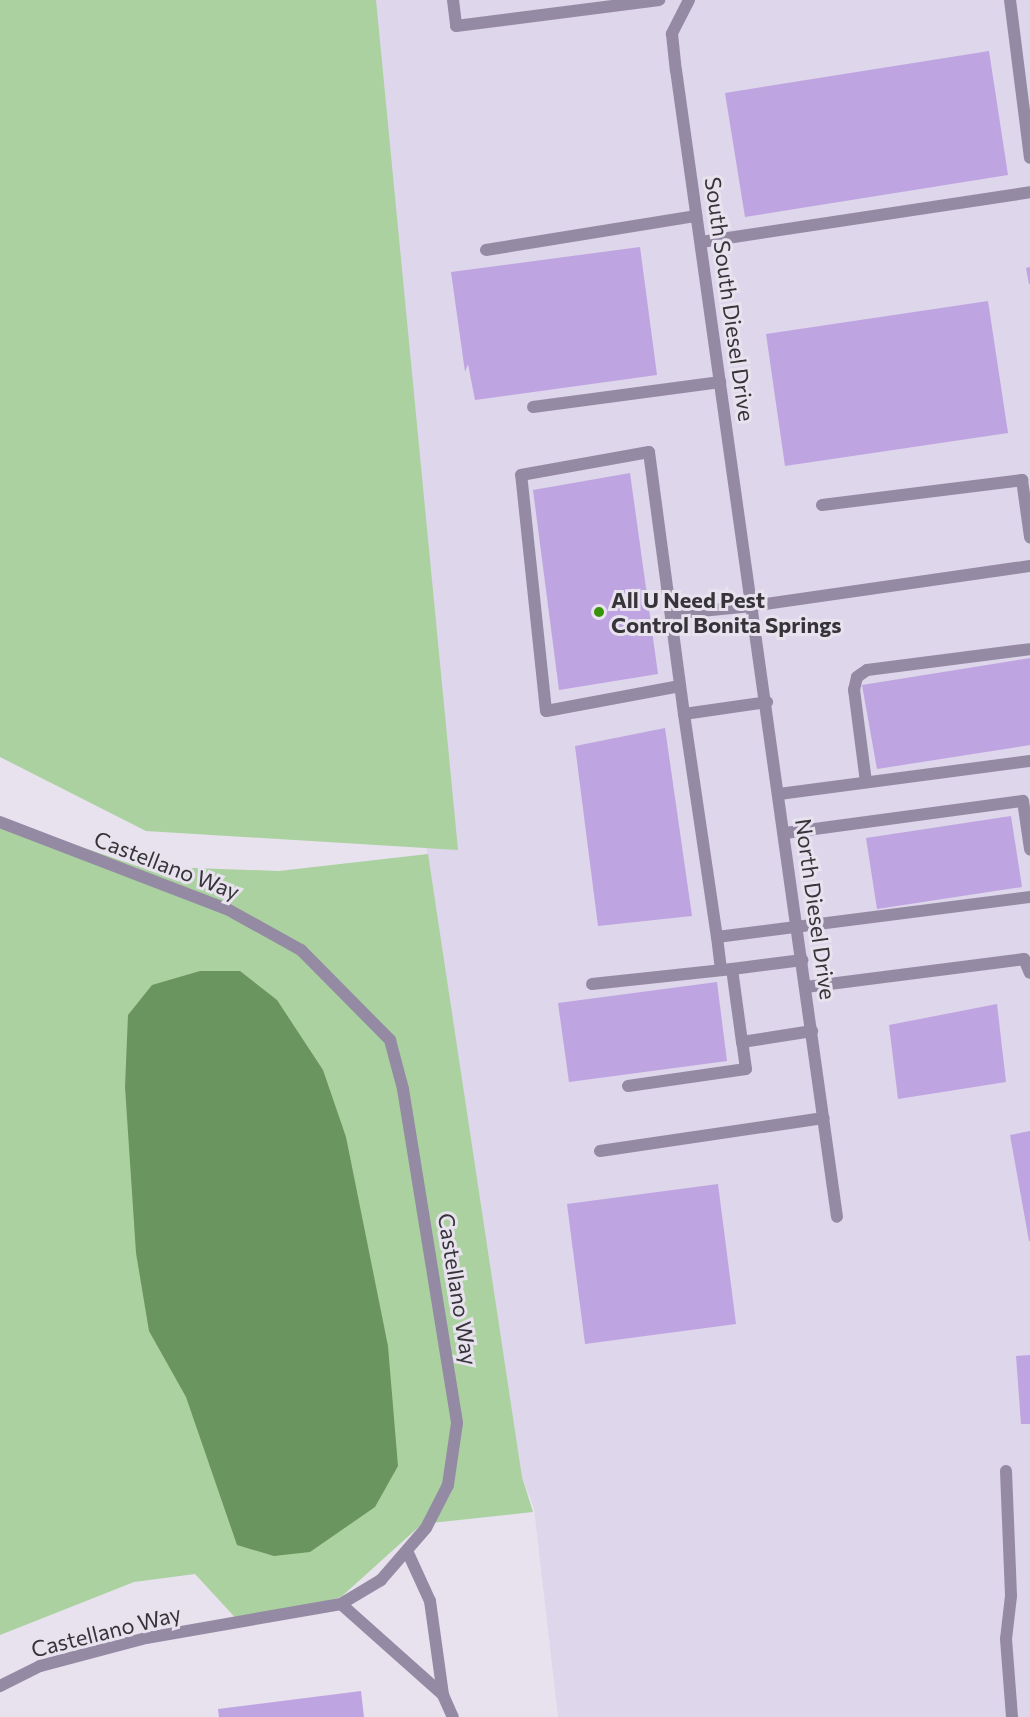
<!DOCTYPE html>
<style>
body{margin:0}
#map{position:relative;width:1030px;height:1717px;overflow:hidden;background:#e7e2ee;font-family:Commissioner,sans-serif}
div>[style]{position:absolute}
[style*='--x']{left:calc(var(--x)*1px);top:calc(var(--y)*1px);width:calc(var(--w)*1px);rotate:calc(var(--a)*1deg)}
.built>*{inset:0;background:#ded6ea}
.green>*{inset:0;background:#aad19f}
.water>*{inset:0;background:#6b955f}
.building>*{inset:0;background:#bfa4e2}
.lane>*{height:12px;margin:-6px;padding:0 6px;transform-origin:6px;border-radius:6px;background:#958aa4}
.street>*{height:12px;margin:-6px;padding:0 6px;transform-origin:6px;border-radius:6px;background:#958aa4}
.dots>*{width:16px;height:16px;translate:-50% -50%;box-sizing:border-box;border:3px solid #e7e2ee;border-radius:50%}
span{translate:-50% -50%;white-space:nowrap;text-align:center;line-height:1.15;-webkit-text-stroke:6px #e7e2ee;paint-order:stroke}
.street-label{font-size:22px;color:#363439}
.poi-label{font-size:22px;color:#363439;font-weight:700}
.left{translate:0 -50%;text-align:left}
</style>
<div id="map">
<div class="built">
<i style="clip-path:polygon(298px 0,1030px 0,1030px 1717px,558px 1717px,534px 1508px,522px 1477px)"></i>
</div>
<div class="green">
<i style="clip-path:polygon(0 0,376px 0,458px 850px,146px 831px,0 757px)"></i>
<i style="clip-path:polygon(0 819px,137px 866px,279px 871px,428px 854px,522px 1477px,533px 1512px,422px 1524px,341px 1597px,243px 1626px,195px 1574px,134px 1582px,0 1635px)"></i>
</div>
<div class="water">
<i style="clip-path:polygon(200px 971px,240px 971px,277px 1000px,323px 1070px,346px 1137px,388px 1346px,398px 1466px,375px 1507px,310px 1552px,274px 1556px,237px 1545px,186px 1397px,149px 1331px,136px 1253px,125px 1087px,128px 1015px,152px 985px)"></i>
</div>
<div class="building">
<i style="clip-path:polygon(989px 51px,1008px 175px,745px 217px,725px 93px)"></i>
<i style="clip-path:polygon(640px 247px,657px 375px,475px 400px,468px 364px,465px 372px,451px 272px)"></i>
<i style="clip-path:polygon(1030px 267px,1030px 284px,1029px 284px,1026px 268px)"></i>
<i style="clip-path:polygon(988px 301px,1008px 433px,785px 466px,766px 334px)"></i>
<i style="clip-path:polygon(630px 473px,658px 674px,559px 690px,533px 490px)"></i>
<i style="clip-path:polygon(1030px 658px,1030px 745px,877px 769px,862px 685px)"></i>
<i style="clip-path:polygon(665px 728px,692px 916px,598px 926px,575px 746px)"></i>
<i style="clip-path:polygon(1011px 816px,1022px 887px,877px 909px,866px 838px)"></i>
<i style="clip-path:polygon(717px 982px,727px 1061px,569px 1082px,558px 1003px)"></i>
<i style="clip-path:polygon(997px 1004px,1006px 1082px,898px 1099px,889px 1025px)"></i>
<i style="clip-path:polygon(1030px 1131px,1030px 1241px,1029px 1241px,1010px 1135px)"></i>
<i style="clip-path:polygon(718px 1184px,736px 1324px,585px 1344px,567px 1204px)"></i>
<i style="clip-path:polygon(1030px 1355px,1030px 1424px,1021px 1424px,1016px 1356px)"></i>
<i style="clip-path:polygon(361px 1691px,364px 1717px,219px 1717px,218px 1709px)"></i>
</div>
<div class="lane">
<i style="--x:453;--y:0;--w:26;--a:83"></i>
<i style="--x:456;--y:26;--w:205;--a:-7.3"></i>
<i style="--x:1010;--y:0;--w:159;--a:82.8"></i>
<i style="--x:701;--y:242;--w:333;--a:-8.6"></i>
<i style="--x:486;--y:250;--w:213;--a:-9.2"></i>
<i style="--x:533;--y:407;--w:189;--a:-7.6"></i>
<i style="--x:822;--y:505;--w:202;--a:-7.1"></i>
<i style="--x:1022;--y:480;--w:58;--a:82"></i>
<i style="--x:671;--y:614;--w:81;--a:-5.6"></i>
<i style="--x:680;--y:686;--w:136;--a:169.4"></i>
<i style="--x:546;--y:711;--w:237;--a:-96"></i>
<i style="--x:521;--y:475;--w:130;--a:-10.2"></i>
<i style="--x:649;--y:452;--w:264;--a:82.4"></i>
<i style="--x:684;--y:714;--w:84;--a:-8.2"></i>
<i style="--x:684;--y:714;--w:225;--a:81.6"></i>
<i style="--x:717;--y:937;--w:316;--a:-7.3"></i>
<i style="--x:866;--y:782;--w:93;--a:-97.4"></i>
<i style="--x:854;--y:690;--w:13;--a:-77"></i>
<i style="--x:857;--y:677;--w:12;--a:-35"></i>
<i style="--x:867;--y:670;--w:164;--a:-7.3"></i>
<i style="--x:779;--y:794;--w:253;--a:-7.5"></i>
<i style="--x:785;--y:833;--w:240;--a:-7.7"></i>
<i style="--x:1023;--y:801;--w:49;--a:81.7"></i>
<i style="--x:717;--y:937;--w:33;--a:83"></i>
<i style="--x:732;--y:969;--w:71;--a:-7.3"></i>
<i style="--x:592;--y:984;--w:141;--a:-6.1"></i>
<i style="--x:732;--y:969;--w:74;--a:82.2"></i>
<i style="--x:806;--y:987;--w:220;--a:-7.3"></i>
<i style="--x:1024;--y:959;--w:15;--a:67"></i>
<i style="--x:628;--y:1086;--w:119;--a:-8.2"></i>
<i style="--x:746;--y:1069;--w:27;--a:-98"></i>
<i style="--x:742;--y:1042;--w:71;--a:-8.9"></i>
<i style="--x:600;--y:1151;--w:226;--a:-8.4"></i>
<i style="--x:1006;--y:1471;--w:125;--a:87.7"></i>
<i style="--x:1011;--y:1596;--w:43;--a:96.6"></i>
<i style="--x:1006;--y:1639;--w:78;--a:85.6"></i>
</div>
<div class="street">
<i style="--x:689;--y:0;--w:38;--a:117"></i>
<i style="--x:672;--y:34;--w:36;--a:84"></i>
<i style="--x:676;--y:70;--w:1158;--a:82.01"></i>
<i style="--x:752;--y:606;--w:281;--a:-8.2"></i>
<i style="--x:0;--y:822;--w:243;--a:21"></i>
<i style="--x:227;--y:909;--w:85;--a:29"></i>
<i style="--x:301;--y:950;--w:127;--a:45.3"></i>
<i style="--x:390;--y:1040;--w:51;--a:75.1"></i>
<i style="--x:403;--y:1089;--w:338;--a:80.8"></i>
<i style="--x:457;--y:1423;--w:63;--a:98.3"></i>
<i style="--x:448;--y:1485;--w:48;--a:117.1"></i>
<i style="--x:426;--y:1528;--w:69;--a:130.9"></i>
<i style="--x:381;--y:1580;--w:47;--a:149"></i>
<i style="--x:341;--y:1604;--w:198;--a:170.1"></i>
<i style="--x:146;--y:1638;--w:110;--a:165.2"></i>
<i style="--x:40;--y:1666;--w:45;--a:153.4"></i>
<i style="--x:408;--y:1553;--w:53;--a:65.4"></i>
<i style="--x:430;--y:1601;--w:95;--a:82.1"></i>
<i style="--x:443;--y:1695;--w:24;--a:66"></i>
<i style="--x:341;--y:1604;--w:137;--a:41.7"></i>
</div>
<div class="dots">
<i style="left:599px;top:612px;background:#37930a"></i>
</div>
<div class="street-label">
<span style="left:730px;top:299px;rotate:82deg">South South Diesel Drive</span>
<span style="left:167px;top:865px;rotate:21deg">Castellano Way</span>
<span style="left:816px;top:909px;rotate:82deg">North Diesel Drive</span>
<span style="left:458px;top:1289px;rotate:81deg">Castellano Way</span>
<span style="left:106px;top:1631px;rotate:-14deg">Castellano Way</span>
</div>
<div class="poi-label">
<span class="left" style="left:611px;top:612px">All U Need Pest<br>Control Bonita Springs</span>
</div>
</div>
